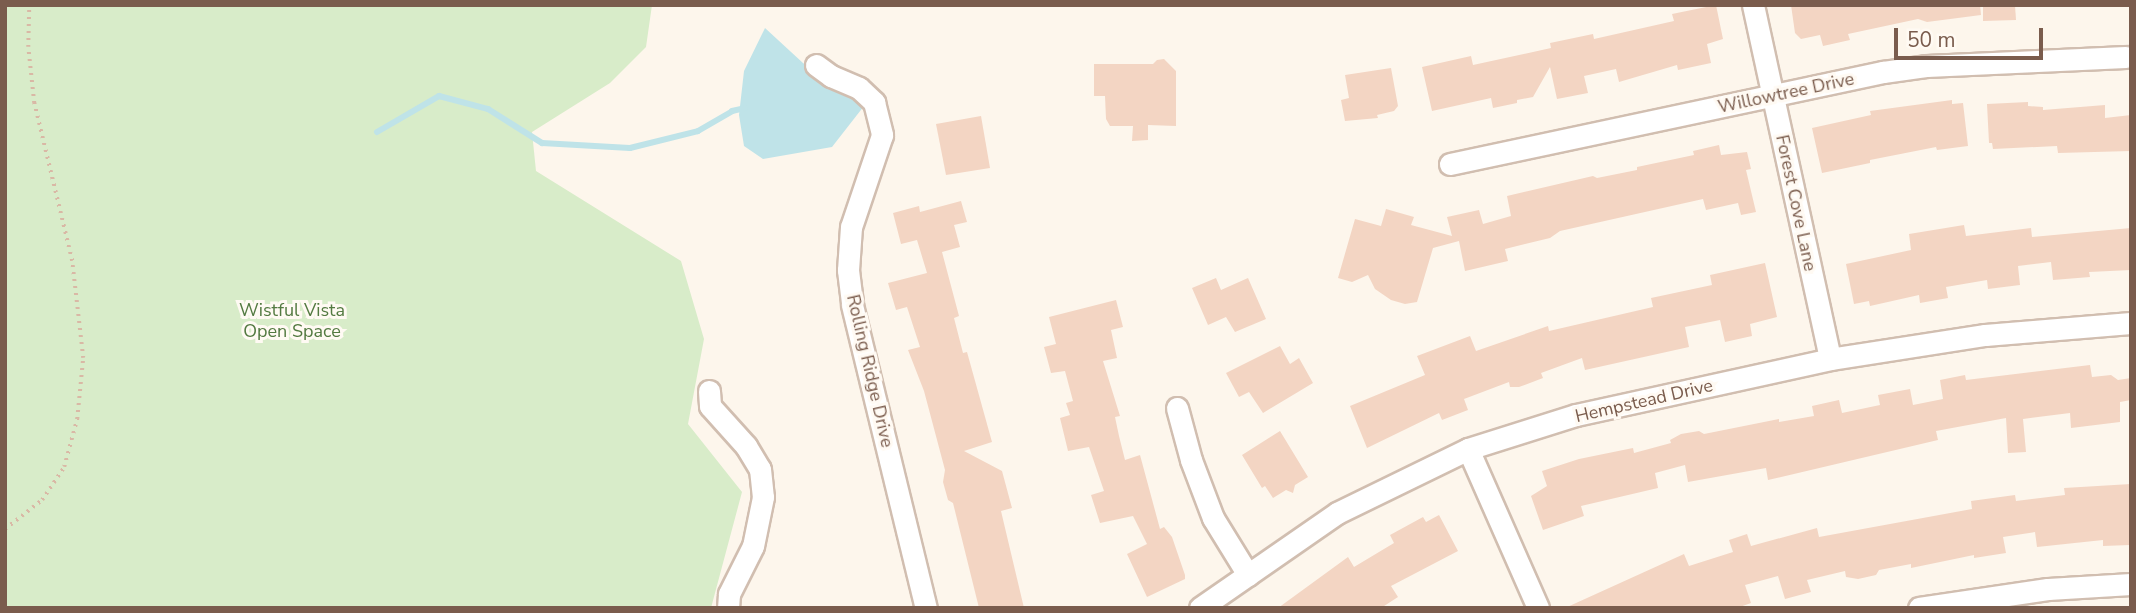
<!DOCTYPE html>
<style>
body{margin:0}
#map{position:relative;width:2136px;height:613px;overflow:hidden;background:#fdf6ec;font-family:"Nunito Sans",sans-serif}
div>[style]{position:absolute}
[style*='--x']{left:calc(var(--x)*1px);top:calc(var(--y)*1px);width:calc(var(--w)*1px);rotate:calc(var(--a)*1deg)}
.green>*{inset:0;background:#d8ecc9}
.water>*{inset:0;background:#bfe3e8}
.stream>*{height:6px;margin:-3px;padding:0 3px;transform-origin:3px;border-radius:3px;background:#bfe3e8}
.building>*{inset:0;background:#f3d5c3}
.path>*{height:3.5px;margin-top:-1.75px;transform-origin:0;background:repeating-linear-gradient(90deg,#d9b8a5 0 2px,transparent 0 7px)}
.roads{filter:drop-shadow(2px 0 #d1beb0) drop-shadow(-2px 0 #d1beb0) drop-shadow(0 2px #d1beb0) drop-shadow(0 -2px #d1beb0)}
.minor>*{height:21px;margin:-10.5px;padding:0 10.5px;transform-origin:10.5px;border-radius:10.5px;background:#fff}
span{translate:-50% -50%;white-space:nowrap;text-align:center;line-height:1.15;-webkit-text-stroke:6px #fffaf3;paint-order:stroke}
.street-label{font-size:18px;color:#7a5c4d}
.park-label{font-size:18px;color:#537a41}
.frame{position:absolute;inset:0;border:7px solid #7a5c4d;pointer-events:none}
.scale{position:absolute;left:1894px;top:28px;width:149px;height:32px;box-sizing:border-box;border:4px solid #7a5c4d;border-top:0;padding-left:9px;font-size:21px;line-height:24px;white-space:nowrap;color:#7a5c4d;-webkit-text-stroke:5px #fffaf3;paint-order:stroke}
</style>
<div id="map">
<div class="green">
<i style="clip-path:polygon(5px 5px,652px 5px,646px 47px,610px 83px,532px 132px,536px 171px,681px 261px,704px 339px,688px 424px,742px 492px,711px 608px,5px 608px)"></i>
</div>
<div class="water">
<i style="clip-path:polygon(765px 28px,803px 63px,829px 82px,851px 92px,864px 106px,832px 147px,763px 159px,744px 146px,739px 115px,744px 71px)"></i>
</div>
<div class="stream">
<i style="--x:377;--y:132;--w:72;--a:-30.1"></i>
<i style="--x:439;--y:96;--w:51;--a:14.9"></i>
<i style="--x:488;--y:109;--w:64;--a:32.2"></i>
<i style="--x:542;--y:143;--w:88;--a:3.3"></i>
<i style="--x:630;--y:148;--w:70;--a:-14"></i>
<i style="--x:698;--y:131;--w:39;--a:-30"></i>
<i style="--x:732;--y:111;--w:13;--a:-13"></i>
</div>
<div class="building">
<i style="clip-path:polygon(1716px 5px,1723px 39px,1707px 44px,1711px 63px,1678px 70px,1677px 65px,1619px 82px,1616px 69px,1584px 76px,1588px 93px,1557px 99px,1550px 67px,1533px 97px,1517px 100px,1517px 103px,1493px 108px,1491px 98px,1432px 111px,1422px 67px,1471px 56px,1473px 65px,1551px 48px,1550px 43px,1593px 34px,1594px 39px,1674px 21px,1672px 14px)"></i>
<i style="clip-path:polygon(1791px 5px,1980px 5px,1981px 15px,1927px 22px,1918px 19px,1848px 34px,1850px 40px,1823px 46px,1820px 35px,1801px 39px,1795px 33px)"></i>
<i style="clip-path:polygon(1983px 5px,2015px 5px,2016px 20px,1983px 21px)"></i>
<i style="clip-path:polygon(1164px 59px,1176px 71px,1176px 126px,1148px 125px,1148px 140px,1132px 141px,1133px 126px,1110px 126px,1106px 119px,1105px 96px,1094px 96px,1094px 64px,1153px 64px,1157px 60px)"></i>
<i style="clip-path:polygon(1391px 68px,1398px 106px,1394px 111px,1377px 115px,1378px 118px,1345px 121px,1341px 100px,1349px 98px,1345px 75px)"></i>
<i style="clip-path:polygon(1952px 100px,1952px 104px,1963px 103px,1968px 146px,1937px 150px,1936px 147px,1870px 160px,1870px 163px,1822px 173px,1812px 128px,1871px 115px,1870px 111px)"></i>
<i style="clip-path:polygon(2028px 102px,2028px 106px,2043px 107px,2043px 110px,2105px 105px,2105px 118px,2131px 115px,2131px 151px,2058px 153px,2057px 146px,1993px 149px,1992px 143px,1989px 143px,1987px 104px)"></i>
<i style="clip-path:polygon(981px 116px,990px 168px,946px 175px,936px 124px)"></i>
<i style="clip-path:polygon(1719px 145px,1721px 155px,1747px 152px,1751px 169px,1746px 170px,1756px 212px,1741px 215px,1738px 203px,1706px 210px,1703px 199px,1560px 231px,1550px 238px,1505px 249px,1508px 261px,1465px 271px,1459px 241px,1433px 248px,1417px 302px,1405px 304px,1391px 300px,1375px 289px,1368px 275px,1352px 282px,1338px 278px,1355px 219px,1381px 226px,1386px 209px,1414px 217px,1411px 225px,1452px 236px,1447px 217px,1479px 210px,1483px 224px,1511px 216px,1507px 196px,1593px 176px,1597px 178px,1637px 170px,1637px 167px,1694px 155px,1693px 151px)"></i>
<i style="clip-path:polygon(961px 201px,967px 222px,954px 225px,960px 247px,942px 252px,959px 316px,954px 318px,963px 353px,967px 352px,992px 442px,964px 451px,1002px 471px,1012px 508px,1001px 511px,1024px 608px,979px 608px,953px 503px,948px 500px,943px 482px,945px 470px,924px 391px,908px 350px,920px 347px,907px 307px,896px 310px,888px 283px,927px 273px,917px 240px,901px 244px,893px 213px,919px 206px,920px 212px)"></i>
<i style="clip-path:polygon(1964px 225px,1966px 236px,2031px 228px,2032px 237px,2131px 228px,2131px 270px,2089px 272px,2090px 277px,2053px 280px,2051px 262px,2018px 266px,2020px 285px,1988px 289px,1987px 280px,1946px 287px,1948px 298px,1920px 303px,1919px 295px,1870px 306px,1869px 301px,1854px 304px,1846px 264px,1911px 250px,1909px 234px)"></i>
<i style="clip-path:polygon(1765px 263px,1777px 317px,1750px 324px,1752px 336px,1725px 342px,1720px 320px,1685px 327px,1689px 347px,1585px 370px,1582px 358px,1541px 373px,1543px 378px,1519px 387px,1510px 387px,1509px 382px,1464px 399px,1468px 410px,1442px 420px,1439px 413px,1367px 448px,1350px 406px,1425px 375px,1417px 356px,1470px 336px,1476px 351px,1548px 326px,1549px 331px,1653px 307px,1651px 298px,1712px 285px,1710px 275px)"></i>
<i style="clip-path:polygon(1216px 278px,1221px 290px,1248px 278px,1266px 319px,1235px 332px,1226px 317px,1208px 325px,1192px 288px)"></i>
<i style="clip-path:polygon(1116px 300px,1123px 327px,1111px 330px,1117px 358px,1103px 361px,1120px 416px,1115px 417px,1119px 436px,1125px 460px,1140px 455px,1160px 529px,1164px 527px,1172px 537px,1185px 575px,1185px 579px,1147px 597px,1127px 554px,1147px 544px,1133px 516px,1100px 523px,1091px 495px,1104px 491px,1089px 447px,1068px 451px,1060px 418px,1070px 415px,1066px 403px,1073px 401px,1065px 371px,1051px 373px,1044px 347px,1056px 344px,1049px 317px)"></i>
<i style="clip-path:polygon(1280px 346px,1290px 364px,1299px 358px,1313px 383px,1263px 413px,1249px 392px,1239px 397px,1226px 373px)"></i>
<i style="clip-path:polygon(2090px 365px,2092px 377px,2111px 375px,2118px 380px,2131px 378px,2131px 400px,2120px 402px,2120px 422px,2071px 428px,2070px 413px,2023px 419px,2026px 452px,2008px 453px,2006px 418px,1936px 431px,1938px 440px,1768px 480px,1766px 468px,1688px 482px,1685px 465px,1655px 473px,1658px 488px,1581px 506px,1584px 516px,1543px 530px,1531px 496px,1547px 486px,1542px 471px,1579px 459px,1633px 448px,1634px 453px,1671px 443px,1670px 440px,1681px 434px,1699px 431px,1704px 434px,1779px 419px,1779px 422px,1814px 416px,1812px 406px,1839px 400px,1842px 413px,1880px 405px,1878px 395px,1910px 389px,1913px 405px,1943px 399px,1940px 380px,1965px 375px,1966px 380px)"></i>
<i style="clip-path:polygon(1280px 431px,1308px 477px,1295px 485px,1293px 493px,1286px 490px,1273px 498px,1265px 486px,1262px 488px,1242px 455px)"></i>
<i style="clip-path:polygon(2131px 484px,2130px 545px,2103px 546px,2103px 540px,2037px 547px,2035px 532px,2003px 537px,2006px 553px,1974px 558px,1974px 555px,1911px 568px,1911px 564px,1879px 570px,1876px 575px,1858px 579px,1846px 577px,1845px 571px,1807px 580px,1811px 592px,1785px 599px,1778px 576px,1745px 585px,1751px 603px,1737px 608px,1565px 608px,1684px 554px,1689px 566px,1733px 552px,1729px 540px,1747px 534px,1751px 546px,1817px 528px,1819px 537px,1972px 509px,1971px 501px,2015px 495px,2016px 501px,2065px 495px,2064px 488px)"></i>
<i style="clip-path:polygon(1439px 515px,1458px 551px,1391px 586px,1398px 597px,1381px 608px,1278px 608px,1348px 557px,1354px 567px,1394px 543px,1390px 535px,1423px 517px,1426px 522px)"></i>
</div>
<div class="path">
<i style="--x:5;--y:529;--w:47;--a:-38.1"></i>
<i style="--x:42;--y:500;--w:40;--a:-56"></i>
<i style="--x:64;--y:467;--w:50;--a:-74.8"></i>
<i style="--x:77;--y:419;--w:61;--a:-84.4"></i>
<i style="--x:83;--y:358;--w:98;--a:-96.5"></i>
<i style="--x:72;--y:261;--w:163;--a:-103.5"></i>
<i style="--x:34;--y:103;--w:56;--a:-96.1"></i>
<i style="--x:28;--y:47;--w:42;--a:-88.6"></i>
</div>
<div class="roads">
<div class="minor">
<i style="--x:1753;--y:5;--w:362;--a:77.7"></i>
<i style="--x:816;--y:65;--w:19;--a:36"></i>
<i style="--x:831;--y:76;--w:30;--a:23"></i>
<i style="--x:859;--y:88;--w:21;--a:43"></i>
<i style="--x:874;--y:102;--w:34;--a:76"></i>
<i style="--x:882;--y:135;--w:97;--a:108.6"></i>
<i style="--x:851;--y:227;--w:43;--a:94"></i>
<i style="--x:848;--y:270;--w:35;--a:83"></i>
<i style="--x:852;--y:305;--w:312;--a:76.3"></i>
<i style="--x:1450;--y:164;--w:443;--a:-12"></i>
<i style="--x:1883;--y:72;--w:43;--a:-7.9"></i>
<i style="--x:1926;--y:66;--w:200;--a:-2.6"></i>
<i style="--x:709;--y:391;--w:15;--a:86"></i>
<i style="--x:710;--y:406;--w:54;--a:48"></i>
<i style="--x:746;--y:446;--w:27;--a:59"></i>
<i style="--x:760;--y:469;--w:28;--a:84"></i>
<i style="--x:763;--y:497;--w:50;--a:101.5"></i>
<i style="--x:753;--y:546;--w:54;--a:116.6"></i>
<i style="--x:729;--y:594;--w:14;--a:94"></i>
<i style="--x:1177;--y:408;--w:54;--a:74.9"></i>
<i style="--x:1191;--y:460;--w:62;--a:69.2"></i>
<i style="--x:1213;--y:518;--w:67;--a:58.4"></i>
<i style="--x:1468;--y:449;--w:174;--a:66.2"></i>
<i style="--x:1200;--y:608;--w:167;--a:-34.7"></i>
<i style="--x:1337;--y:513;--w:146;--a:-26"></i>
<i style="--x:1468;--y:449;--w:113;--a:-17.5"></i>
<i style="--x:1576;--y:415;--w:260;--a:-12.4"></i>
<i style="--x:1830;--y:359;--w:157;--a:-8.8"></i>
<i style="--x:1985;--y:335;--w:146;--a:-4.7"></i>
<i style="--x:1919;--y:608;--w:130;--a:-8.4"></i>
<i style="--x:2048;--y:589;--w:83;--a:-3.4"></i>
</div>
</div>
<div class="street-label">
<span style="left:1786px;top:93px;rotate:-12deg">Willowtree Drive</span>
<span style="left:1796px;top:203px;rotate:78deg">Forest Cove Lane</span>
<span style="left:870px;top:371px;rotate:77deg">Rolling Ridge Drive</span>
<span style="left:1644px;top:401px;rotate:-13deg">Hempstead Drive</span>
</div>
<div class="park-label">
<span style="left:292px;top:321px">Wistful Vista<br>Open Space</span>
</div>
<div class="frame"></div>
<div class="scale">50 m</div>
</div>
